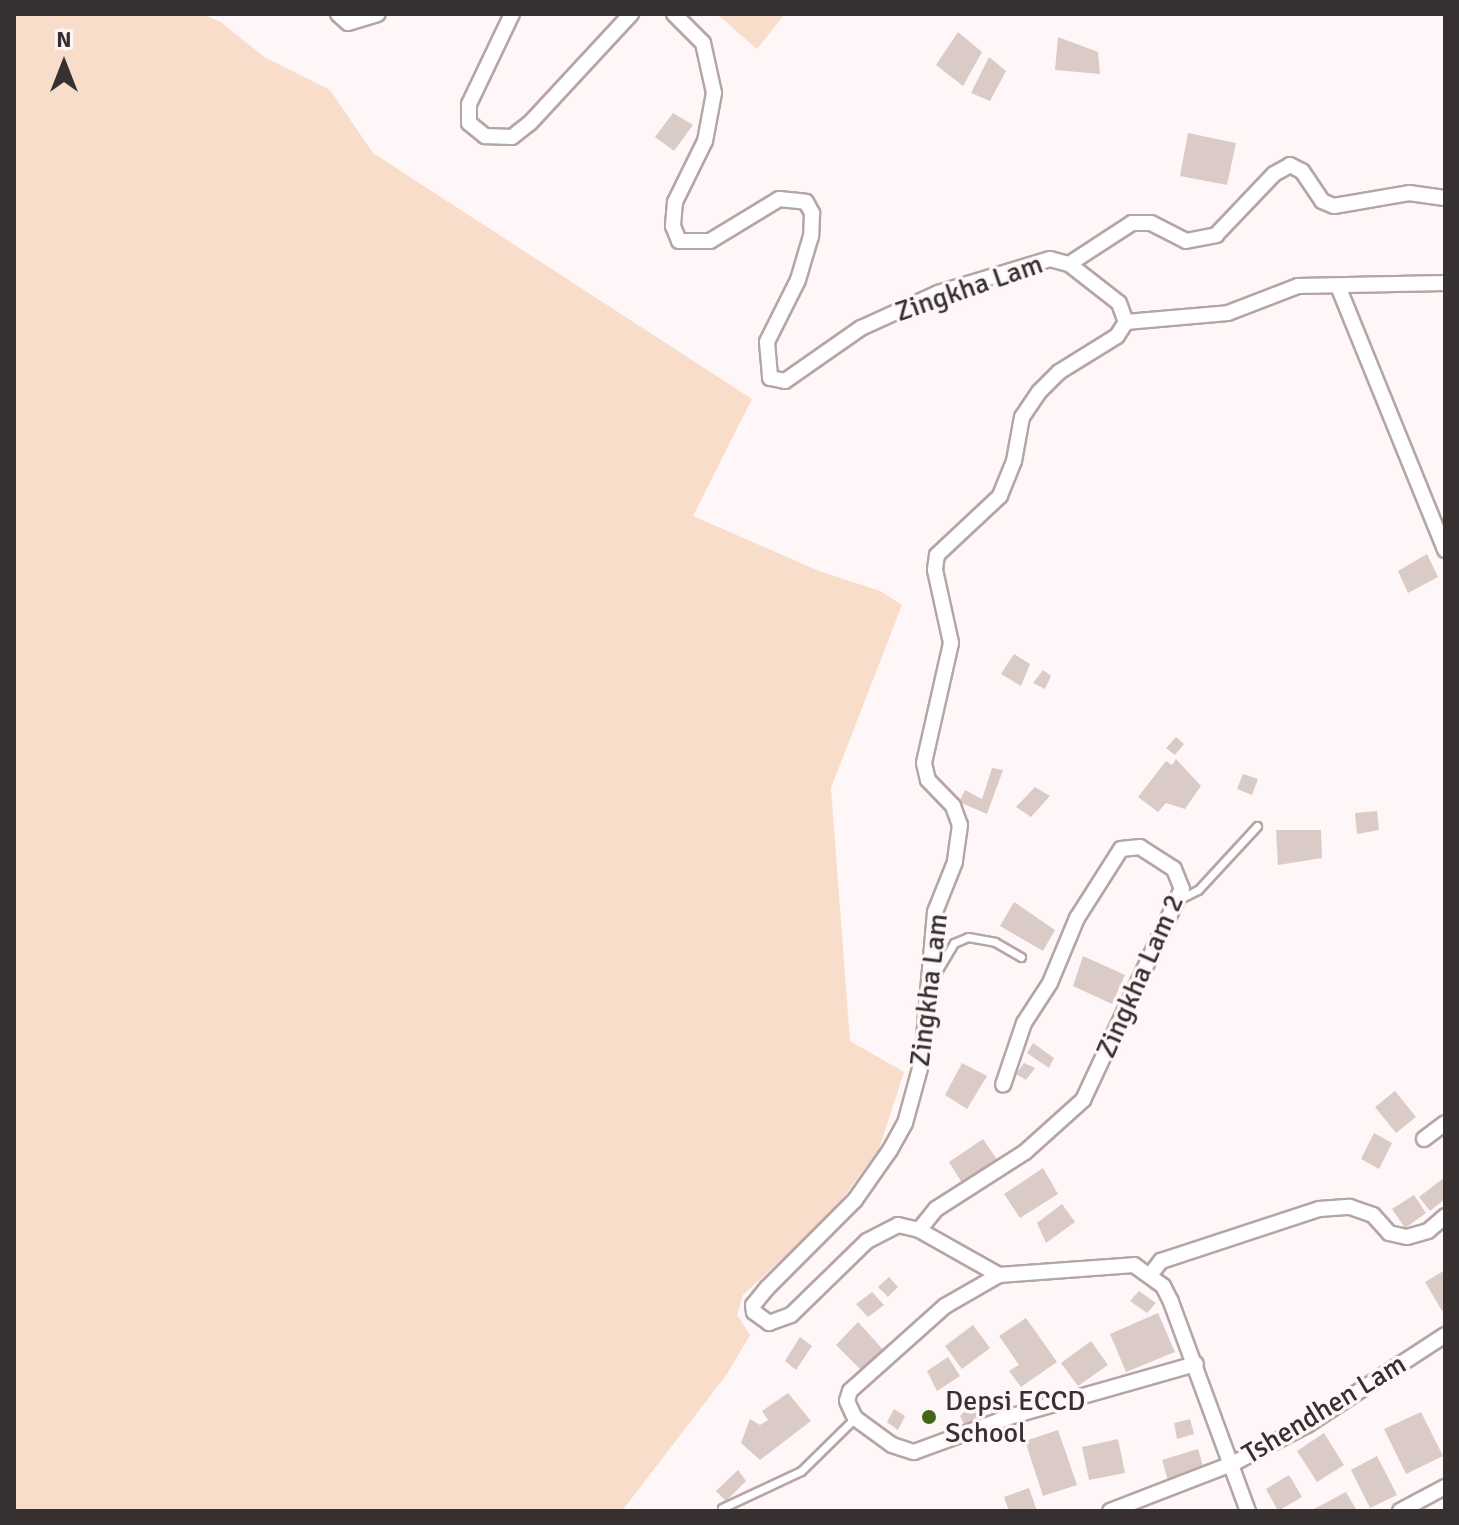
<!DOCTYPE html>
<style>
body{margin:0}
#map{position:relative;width:1459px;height:1525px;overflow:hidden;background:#fef6f7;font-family:Signika,sans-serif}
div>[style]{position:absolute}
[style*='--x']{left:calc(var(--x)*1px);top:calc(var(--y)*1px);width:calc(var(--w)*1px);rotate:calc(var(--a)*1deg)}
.green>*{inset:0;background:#f8deca}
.building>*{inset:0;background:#dbcbc6}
.roads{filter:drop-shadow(2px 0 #b6a5a6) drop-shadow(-2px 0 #b6a5a6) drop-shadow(0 2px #b6a5a6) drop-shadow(0 -2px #b6a5a6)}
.service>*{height:7px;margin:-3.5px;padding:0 3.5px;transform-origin:3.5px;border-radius:3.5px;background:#fff}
.minor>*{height:14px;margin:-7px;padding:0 7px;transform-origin:7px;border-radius:7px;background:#fff}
.dots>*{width:22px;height:22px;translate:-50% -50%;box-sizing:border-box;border:4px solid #fef6f7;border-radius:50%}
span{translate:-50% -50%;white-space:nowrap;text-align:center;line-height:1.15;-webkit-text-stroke:7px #fef6f7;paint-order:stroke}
.street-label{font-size:28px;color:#373031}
.poi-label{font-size:28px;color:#373031}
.left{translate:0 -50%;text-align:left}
.frame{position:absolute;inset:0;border:16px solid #373031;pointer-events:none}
.north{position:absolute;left:24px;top:24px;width:80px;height:80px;-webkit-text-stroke:6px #fef6f7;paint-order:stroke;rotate:0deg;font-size:22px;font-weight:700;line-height:32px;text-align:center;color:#373031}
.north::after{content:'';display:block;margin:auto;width:28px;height:36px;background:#373031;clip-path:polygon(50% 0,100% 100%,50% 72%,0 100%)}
</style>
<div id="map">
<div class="green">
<i style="clip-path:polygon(14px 14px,202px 14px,221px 22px,264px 57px,330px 90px,373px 153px,752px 399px,693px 516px,819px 571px,880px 591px,902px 605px,831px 788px,850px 1041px,904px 1072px,879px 1149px,831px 1214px,743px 1295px,737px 1315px,750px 1335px,727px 1374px,622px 1511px,14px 1511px)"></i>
<i style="clip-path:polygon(717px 14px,785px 14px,757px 49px)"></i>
</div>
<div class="building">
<i style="clip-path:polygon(958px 32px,982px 52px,963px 86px,936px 65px)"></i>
<i style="clip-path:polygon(1058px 37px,1098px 52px,1100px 74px,1055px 70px)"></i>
<i style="clip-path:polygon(989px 57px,1006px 71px,990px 101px,971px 93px)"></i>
<i style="clip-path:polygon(673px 113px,693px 125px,674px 151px,655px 137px)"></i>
<i style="clip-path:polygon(1188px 133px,1236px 143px,1227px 185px,1180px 176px)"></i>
<i style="clip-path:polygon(1427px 554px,1438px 577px,1408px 593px,1398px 571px)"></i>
<i style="clip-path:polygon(1014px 654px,1030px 664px,1021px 686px,1001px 674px)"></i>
<i style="clip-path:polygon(1043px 670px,1051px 676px,1045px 689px,1033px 683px)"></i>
<i style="clip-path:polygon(1176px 737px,1184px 744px,1175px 755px,1166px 748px)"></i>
<i style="clip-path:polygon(1176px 759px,1201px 786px,1185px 809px,1166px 803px,1158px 812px,1138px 797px,1166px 761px,1172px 765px)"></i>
<i style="clip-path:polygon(992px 768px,1003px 770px,987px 814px,959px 802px,965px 790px,982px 799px)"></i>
<i style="clip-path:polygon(1243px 774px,1258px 779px,1252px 795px,1237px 789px)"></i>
<i style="clip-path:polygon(1035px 787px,1050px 796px,1031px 817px,1016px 807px)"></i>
<i style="clip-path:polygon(1377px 811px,1379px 830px,1357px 834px,1355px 813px)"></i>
<i style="clip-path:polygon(1276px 830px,1321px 830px,1322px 858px,1278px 865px)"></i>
<i style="clip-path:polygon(1014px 902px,1055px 930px,1043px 951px,1000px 926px)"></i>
<i style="clip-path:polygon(1083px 956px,1125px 975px,1112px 1004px,1073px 986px)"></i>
<i style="clip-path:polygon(1033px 1043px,1054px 1058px,1049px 1068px,1027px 1053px)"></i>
<i style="clip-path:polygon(962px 1063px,987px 1076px,967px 1109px,945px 1095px)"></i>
<i style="clip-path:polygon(1024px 1063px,1035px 1068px,1026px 1080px,1016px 1074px)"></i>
<i style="clip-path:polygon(1395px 1091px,1416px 1117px,1396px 1133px,1375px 1107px)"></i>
<i style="clip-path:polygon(1374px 1133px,1392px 1143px,1379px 1169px,1361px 1159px)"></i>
<i style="clip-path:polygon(983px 1139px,1000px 1164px,964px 1186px,949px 1162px)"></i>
<i style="clip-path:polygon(1043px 1168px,1058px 1194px,1020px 1218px,1004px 1194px)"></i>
<i style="clip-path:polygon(1445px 1177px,1445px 1199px,1430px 1211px,1419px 1197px)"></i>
<i style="clip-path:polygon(1414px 1195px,1426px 1213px,1405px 1228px,1392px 1209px)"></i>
<i style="clip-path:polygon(1062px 1204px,1075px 1222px,1046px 1243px,1037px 1223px)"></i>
<i style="clip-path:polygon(1445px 1270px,1445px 1309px,1442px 1311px,1425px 1282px)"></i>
<i style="clip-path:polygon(889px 1277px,898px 1287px,888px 1297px,878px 1287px)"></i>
<i style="clip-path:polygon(1139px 1291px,1156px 1303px,1147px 1313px,1130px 1301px)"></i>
<i style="clip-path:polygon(872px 1292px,884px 1305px,868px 1317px,856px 1304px)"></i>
<i style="clip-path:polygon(1158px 1313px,1175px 1352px,1126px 1372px,1110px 1334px)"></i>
<i style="clip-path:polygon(1026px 1318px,1057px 1362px,1021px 1387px,1009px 1371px,1019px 1365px,999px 1336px)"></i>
<i style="clip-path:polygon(858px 1322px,887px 1354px,864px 1373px,836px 1345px)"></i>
<i style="clip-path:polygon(973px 1325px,990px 1348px,962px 1369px,945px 1346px)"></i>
<i style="clip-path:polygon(800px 1337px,812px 1346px,796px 1370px,785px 1361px)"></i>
<i style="clip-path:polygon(1091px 1341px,1108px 1365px,1078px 1386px,1061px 1363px)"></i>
<i style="clip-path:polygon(948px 1357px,960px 1376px,937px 1391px,927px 1371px)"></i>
<i style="clip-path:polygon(788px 1393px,811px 1421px,760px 1460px,741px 1443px,750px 1419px,760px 1425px,768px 1420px,762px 1411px)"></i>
<i style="clip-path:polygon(973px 1403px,986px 1418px,966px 1428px,960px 1416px)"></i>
<i style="clip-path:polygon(894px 1409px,905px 1416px,898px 1430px,887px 1422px)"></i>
<i style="clip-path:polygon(1421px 1412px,1443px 1456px,1406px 1474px,1384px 1429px)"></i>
<i style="clip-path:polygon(1190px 1419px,1194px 1434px,1177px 1439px,1174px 1423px)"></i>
<i style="clip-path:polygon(1058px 1430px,1077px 1485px,1043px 1496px,1025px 1441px)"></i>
<i style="clip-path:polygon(1324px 1433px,1344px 1465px,1317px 1482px,1297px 1451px)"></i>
<i style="clip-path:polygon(1118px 1439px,1125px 1473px,1089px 1480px,1082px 1447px)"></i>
<i style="clip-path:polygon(1198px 1449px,1205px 1473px,1169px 1484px,1162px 1460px)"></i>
<i style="clip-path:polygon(1377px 1456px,1397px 1495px,1370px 1508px,1351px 1470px)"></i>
<i style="clip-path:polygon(738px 1470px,746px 1481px,726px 1501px,716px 1491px)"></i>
<i style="clip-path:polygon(1289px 1475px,1302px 1497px,1278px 1511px,1266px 1489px)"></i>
<i style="clip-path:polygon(1029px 1488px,1037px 1511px,1009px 1511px,1004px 1497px)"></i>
<i style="clip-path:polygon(1346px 1492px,1357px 1511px,1310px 1511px)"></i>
</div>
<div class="roads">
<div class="service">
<i style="--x:1180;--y:899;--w:20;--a:-27"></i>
<i style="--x:1198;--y:890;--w:87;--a:-47.3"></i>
<i style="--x:932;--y:980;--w:43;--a:-59.3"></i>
<i style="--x:954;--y:943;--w:15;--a:-23"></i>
<i style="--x:968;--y:937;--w:27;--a:10"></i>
<i style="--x:995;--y:942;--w:30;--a:30"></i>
<i style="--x:722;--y:1508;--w:87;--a:-25.1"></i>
<i style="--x:801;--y:1471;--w:76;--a:-44.5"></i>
</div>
<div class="minor">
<i style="--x:338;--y:14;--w:13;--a:42"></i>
<i style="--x:348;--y:23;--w:31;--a:-17"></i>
<i style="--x:512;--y:14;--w:100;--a:115.5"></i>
<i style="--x:469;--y:104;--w:19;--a:90"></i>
<i style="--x:469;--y:123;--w:21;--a:39"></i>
<i style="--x:485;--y:136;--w:27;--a:2"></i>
<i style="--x:512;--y:137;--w:23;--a:-38"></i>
<i style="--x:530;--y:123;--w:149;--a:-47.2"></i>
<i style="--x:674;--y:14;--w:41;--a:45"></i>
<i style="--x:703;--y:43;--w:51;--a:77.6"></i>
<i style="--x:714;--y:93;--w:49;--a:100.6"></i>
<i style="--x:705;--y:141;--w:68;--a:116.2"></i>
<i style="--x:675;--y:202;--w:24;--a:95"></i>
<i style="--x:673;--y:226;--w:16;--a:68"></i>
<i style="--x:679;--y:241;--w:31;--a:0"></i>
<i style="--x:710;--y:241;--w:81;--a:-31.3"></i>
<i style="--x:779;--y:199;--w:27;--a:6"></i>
<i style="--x:806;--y:202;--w:13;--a:61"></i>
<i style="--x:812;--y:213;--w:23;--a:92"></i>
<i style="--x:811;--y:236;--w:46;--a:106.5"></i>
<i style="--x:798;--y:280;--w:69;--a:116.6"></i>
<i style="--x:767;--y:342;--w:36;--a:85"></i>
<i style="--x:770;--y:378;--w:15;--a:11"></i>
<i style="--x:785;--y:381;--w:93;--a:-34.9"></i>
<i style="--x:861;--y:328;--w:85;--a:-24.4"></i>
<i style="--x:938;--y:293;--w:117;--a:-16.9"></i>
<i style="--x:1050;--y:259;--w:20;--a:15"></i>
<i style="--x:1069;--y:264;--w:63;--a:38"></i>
<i style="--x:1119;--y:303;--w:20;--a:70"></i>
<i style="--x:1126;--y:322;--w:17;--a:123"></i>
<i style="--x:1117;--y:336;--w:68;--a:148.2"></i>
<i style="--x:1059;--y:372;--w:28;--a:135"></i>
<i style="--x:1039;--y:392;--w:30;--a:124"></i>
<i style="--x:1022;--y:417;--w:45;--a:100.3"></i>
<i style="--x:1014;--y:461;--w:38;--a:112"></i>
<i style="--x:1000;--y:496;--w:86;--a:136.9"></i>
<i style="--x:937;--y:555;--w:15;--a:98"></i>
<i style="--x:935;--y:570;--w:75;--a:77.6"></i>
<i style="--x:951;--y:643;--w:123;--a:102.7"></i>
<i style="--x:924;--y:763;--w:17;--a:77"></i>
<i style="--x:928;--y:780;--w:36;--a:46"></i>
<i style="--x:953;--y:806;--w:20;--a:70"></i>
<i style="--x:960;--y:825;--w:37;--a:98"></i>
<i style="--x:955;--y:862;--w:54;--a:111.8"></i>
<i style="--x:935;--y:912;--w:150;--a:95"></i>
<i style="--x:922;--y:1061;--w:64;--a:105.3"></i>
<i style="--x:905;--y:1123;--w:31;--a:119"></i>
<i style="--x:890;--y:1150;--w:61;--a:125"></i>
<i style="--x:855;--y:1200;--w:124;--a:135"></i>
<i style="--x:767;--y:1288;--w:22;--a:129"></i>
<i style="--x:753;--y:1305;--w:7;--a:82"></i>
<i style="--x:754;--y:1312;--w:19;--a:36"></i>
<i style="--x:769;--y:1323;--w:23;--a:-20"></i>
<i style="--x:791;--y:1315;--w:106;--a:-44.2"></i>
<i style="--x:867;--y:1241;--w:35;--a:-27"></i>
<i style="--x:898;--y:1225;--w:22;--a:13"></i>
<i style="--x:919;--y:1230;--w:92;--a:29.4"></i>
<i style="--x:999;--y:1275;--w:135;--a:-4.2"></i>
<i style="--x:1134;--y:1265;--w:36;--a:36"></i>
<i style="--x:1163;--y:1286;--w:18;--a:63"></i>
<i style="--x:1171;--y:1302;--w:223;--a:69.8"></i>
<i style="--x:1069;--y:264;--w:75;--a:-33.1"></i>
<i style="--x:1132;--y:223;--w:19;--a:0"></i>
<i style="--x:1151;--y:223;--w:39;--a:27"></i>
<i style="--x:1186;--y:241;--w:31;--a:-11"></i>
<i style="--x:1216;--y:235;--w:84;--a:-46.4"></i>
<i style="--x:1274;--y:174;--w:18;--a:-29"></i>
<i style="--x:1290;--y:165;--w:13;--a:27"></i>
<i style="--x:1302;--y:171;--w:36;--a:56"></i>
<i style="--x:1322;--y:201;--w:13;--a:23"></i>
<i style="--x:1334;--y:206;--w:76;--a:-9.8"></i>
<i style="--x:1409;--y:193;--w:36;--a:8"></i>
<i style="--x:1338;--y:286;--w:285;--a:67.9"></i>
<i style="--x:1126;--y:322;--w:102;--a:-5"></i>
<i style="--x:1228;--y:313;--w:75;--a:-21.1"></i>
<i style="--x:1298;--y:286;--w:147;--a:-1.2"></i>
<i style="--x:1424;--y:1139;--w:26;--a:-37"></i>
<i style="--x:919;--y:1230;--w:27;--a:-51"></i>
<i style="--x:936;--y:1209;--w:106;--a:-32.6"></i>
<i style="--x:1025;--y:1152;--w:78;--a:-41.9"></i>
<i style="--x:1083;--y:1100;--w:233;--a:-64.9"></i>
<i style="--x:1182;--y:889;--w:22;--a:-112"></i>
<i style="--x:1174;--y:869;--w:40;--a:-147.1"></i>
<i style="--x:1140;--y:847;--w:19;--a:174"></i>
<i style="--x:1121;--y:849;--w:82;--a:122.5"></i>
<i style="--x:1077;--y:918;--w:70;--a:112.6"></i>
<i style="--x:1050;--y:983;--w:48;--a:123"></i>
<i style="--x:1024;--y:1023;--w:65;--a:108.7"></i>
<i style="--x:999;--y:1275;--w:62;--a:150.1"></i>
<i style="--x:945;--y:1306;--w:127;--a:138.2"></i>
<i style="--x:850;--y:1391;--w:10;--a:107"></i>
<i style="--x:847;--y:1401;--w:19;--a:65"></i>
<i style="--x:855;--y:1418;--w:46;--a:36.1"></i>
<i style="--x:892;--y:1445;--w:23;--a:18"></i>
<i style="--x:914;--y:1452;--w:104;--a:-20.2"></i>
<i style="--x:1012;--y:1416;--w:191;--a:-15.8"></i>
<i style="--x:1150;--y:1275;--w:18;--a:-52"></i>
<i style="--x:1161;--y:1261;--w:166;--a:-18.2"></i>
<i style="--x:1319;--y:1209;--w:31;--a:-4"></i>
<i style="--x:1350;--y:1207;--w:24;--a:19"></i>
<i style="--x:1373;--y:1215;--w:24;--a:48"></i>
<i style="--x:1389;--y:1233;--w:18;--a:13"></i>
<i style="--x:1407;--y:1237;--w:22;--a:-16"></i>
<i style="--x:1428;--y:1231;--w:23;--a:-41"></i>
<i style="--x:1110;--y:1511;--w:131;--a:-21.1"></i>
<i style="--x:1232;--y:1464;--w:85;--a:-27.5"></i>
<i style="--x:1307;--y:1425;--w:165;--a:-33.1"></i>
<i style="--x:1400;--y:1511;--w:51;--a:-28.1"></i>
</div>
</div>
<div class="dots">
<i style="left:929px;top:1417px;background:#45651a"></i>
</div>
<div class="street-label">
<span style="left:969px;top:288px;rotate:-19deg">Zingkha Lam</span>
<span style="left:1140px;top:976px;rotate:-66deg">Zingkha Lam 2</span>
<span style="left:929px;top:990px;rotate:-83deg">Zingkha Lam</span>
<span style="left:1324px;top:1409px;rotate:-31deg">Tshendhen Lam</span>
</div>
<div class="poi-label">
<span class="left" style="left:945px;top:1417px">Depsi ECCD<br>School</span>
</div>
<div class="frame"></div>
<div class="north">N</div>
</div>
